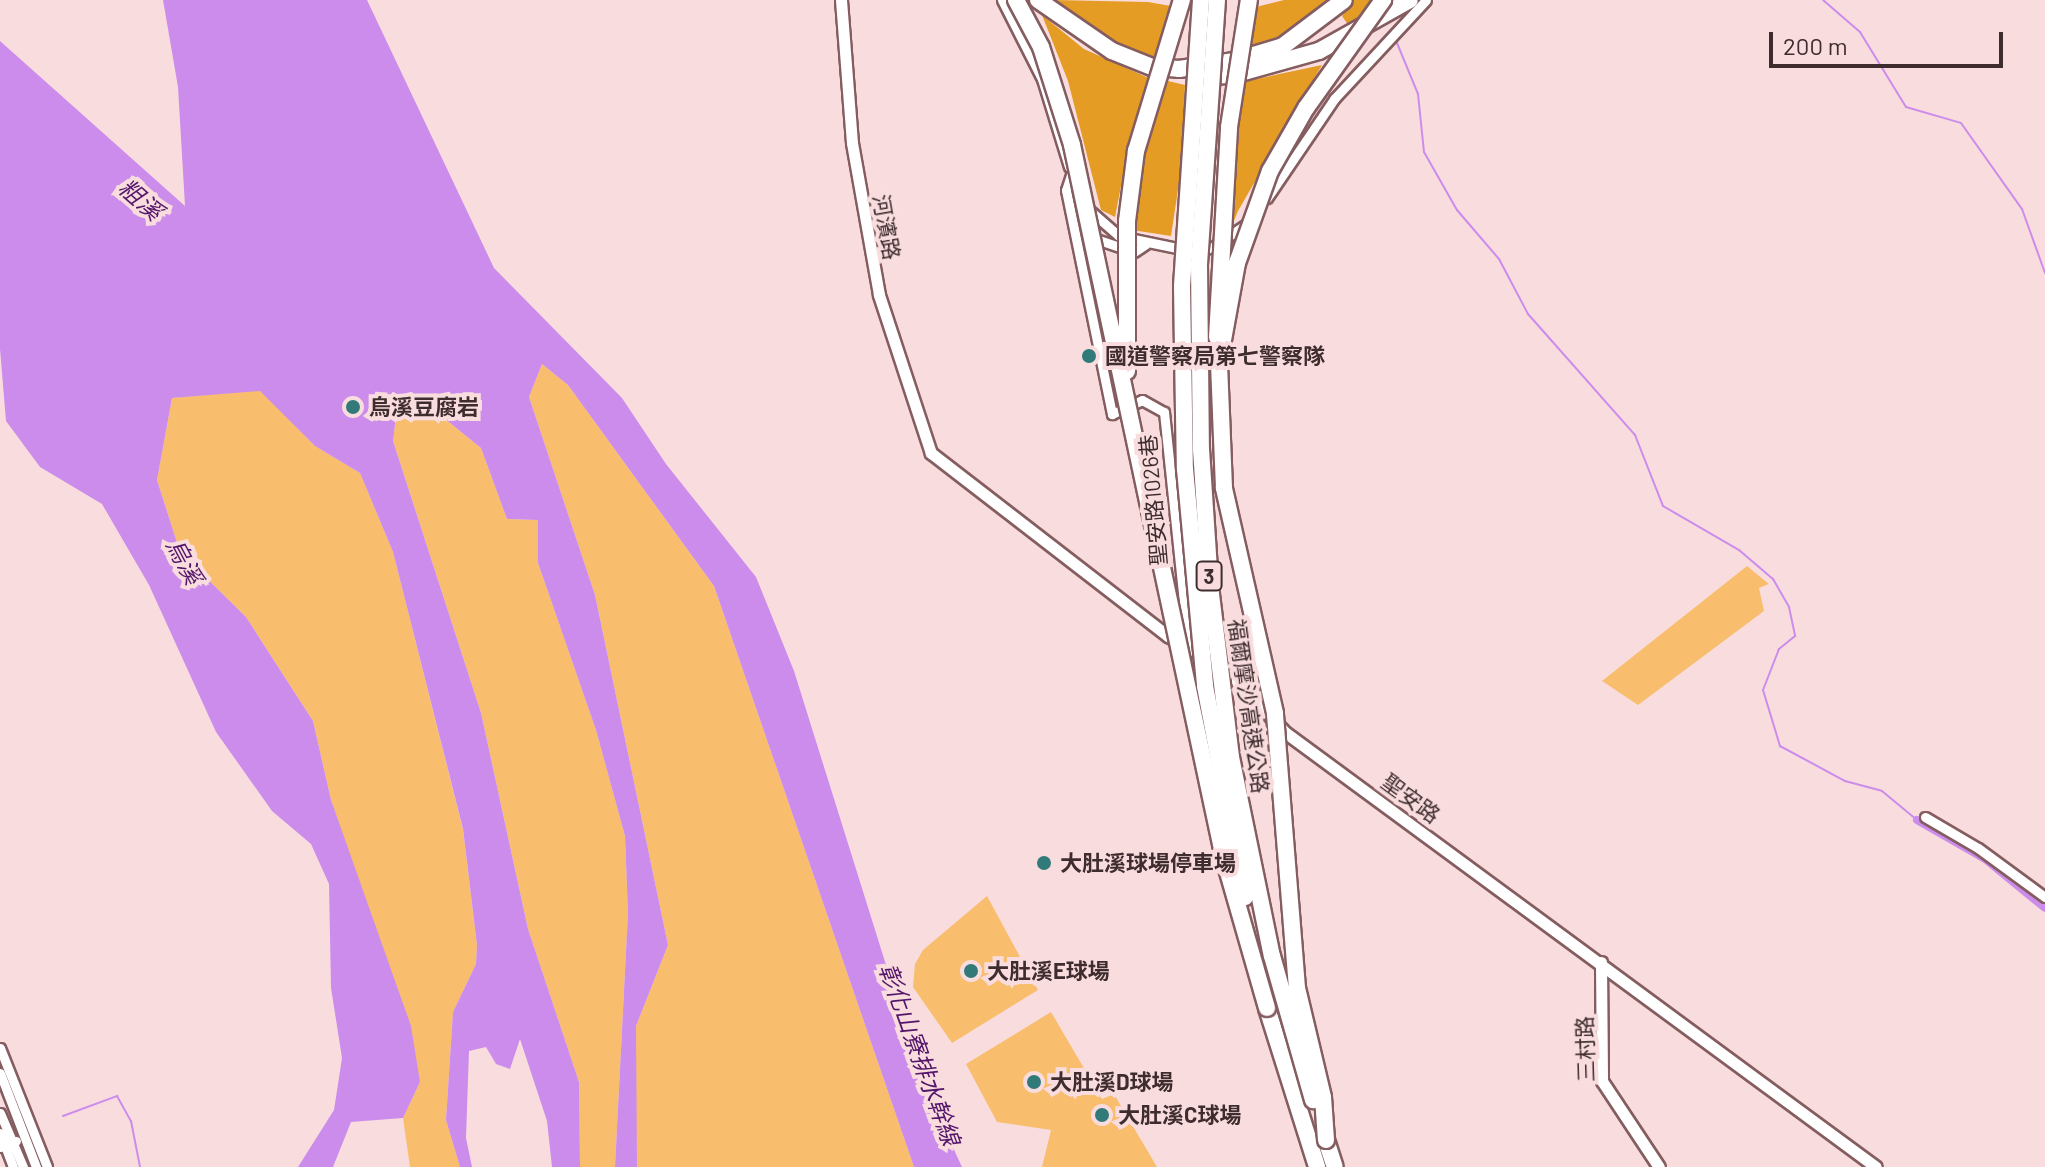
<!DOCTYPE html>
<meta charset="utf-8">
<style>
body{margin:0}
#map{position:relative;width:2045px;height:1167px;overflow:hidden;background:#f9ddde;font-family:Barlow,"Noto Sans TC",sans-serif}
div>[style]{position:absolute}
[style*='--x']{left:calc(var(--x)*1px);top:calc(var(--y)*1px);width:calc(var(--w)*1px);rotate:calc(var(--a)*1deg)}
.green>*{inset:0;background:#f8be6e}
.forest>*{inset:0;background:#e49c25}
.water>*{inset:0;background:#cc8cec}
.stream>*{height:2px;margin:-1px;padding:0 1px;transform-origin:1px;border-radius:1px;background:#cc8cec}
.canal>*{height:8px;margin:-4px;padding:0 4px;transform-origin:4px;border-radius:4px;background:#cc8cec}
.roads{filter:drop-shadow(2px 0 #855d60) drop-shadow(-2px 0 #855d60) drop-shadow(0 2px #855d60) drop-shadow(0 -2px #855d60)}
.minor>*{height:9px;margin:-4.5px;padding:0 4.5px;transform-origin:4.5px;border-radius:4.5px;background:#fff}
.tertiary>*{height:11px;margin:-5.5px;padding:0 5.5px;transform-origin:5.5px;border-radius:5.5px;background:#fff}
.motorway>*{height:16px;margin:-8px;padding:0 8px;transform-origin:8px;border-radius:8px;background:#fff}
.bridges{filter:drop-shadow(2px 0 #855d60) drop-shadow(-2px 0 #855d60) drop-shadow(0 2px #855d60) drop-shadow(0 -2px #855d60)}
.motorway-bridge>*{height:16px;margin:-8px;padding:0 8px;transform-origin:8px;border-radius:8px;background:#fff}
.dots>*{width:22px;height:22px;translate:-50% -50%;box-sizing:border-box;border:4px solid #f9ddde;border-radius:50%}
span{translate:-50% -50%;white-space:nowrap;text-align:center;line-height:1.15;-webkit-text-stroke:8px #f9ddde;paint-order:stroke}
.shield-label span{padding:2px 6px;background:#f9ddde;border:2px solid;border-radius:6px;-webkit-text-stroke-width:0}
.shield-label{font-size:20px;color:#3e2c2e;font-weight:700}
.street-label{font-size:22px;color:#3e2c2e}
.poi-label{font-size:22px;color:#3e2c2e;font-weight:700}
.left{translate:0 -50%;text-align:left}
.water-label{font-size:24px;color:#53166b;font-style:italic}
.scale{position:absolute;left:1769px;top:32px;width:234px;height:36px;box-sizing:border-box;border:4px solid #3e2c2e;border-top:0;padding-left:10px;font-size:24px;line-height:28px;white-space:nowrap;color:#3e2c2e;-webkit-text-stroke:6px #f9ddde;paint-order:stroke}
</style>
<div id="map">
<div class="green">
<i style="clip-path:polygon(542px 364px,568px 385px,714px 586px,914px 1167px,635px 1167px,636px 1026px,668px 945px,595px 595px,529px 397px)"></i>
<i style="clip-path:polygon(260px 390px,315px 446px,360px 473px,393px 552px,463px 830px,477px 945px,476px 964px,453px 1012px,446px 1120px,460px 1167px,410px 1167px,403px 1118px,420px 1082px,331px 800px,313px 721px,246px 617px,180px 552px,157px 480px,172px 398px)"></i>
<i style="clip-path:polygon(439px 414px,481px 448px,507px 519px,538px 520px,538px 563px,596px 730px,625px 836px,628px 913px,615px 1167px,580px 1167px,579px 1082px,528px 929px,481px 713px,393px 441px,396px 416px)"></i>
<i style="clip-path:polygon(1747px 566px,1769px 584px,1759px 588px,1764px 611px,1638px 705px,1602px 681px)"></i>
<i style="clip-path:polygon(987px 896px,1038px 990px,952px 1043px,913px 987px,915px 964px,923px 950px)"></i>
<i style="clip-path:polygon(1051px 1012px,1102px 1099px,1114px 1094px,1157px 1167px,1042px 1167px,1051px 1130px,997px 1122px,966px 1064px)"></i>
</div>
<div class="forest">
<i style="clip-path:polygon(1053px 0,1148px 2px,1171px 6px,1155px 58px,1106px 38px)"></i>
<i style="clip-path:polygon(1284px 0,1336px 0,1285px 36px,1245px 54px,1252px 8px)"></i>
<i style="clip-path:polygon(1353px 0,1376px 0,1353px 32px,1342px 16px)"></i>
<i style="clip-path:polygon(1042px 15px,1084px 49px,1153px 80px,1131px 135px,1115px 217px,1101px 210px,1068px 81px)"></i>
<i style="clip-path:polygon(1322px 65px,1238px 211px,1231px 228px,1242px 82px)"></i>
<i style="clip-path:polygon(1168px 81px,1185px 85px,1182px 163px,1171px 236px,1132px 230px,1146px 151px)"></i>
</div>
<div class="water">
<i style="clip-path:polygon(163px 0,367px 0,494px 268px,622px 398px,666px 464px,756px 577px,794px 671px,923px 1083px,962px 1167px,914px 1167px,714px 586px,568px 385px,542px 364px,529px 397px,595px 595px,668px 945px,636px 1026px,637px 1167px,615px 1167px,628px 913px,625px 836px,596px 730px,538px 563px,538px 520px,507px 519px,481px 448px,439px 414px,396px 416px,393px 441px,481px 713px,528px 929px,579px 1082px,580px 1167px,552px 1167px,547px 1121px,520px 1039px,510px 1069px,496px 1064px,486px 1047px,469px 1051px,466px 1138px,472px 1167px,460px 1167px,446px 1120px,453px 1012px,476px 964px,477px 945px,463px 829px,393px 552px,360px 473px,315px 446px,260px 391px,172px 398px,157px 480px,180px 552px,246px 617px,313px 721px,331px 800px,411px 1026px,420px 1082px,403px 1118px,351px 1122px,333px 1167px,298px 1167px,334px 1110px,342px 1058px,331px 988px,329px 884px,311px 844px,272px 811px,216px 732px,149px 585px,102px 504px,40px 467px,6px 421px,0 349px,0 41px,185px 206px,178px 87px)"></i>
</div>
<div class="stream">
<i style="--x:1823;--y:0;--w:49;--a:40.9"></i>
<i style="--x:1860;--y:32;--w:88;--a:58.5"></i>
<i style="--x:1906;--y:107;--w:57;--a:16.2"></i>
<i style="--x:1961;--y:123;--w:105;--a:54.7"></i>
<i style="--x:2022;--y:209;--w:68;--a:70.2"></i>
<i style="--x:1397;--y:43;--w:55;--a:67.6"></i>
<i style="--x:1418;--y:94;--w:58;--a:84.1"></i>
<i style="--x:1424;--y:152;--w:67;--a:60.4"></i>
<i style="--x:1457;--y:210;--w:65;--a:49.4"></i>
<i style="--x:1499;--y:259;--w:62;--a:62.2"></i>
<i style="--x:1528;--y:314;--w:162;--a:48.5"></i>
<i style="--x:1635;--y:435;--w:76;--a:68.5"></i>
<i style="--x:1663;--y:506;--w:88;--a:30.1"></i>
<i style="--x:1739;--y:550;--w:45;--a:40.5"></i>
<i style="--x:1773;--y:579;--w:32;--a:60"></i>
<i style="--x:1789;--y:607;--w:30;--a:78"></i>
<i style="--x:1795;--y:636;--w:21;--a:141"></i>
<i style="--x:1779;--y:649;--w:44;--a:111.3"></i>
<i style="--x:1763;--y:690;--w:59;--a:73.1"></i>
<i style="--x:1780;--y:746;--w:74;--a:28.3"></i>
<i style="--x:1845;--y:781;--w:38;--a:15"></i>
<i style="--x:1882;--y:791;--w:45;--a:39.6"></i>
<i style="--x:63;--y:1116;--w:58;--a:-20.3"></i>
<i style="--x:117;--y:1096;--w:29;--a:61"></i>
<i style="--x:131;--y:1121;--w:47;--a:78.9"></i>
</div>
<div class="canal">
<i style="--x:1917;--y:820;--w:78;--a:29.8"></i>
<i style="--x:1985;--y:859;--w:77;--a:39.2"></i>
</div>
<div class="roads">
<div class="minor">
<i style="--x:1002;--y:0;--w:89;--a:63.1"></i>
<i style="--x:1042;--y:79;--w:92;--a:72.9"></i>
<i style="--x:1071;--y:175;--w:16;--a:108"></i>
<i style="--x:1066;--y:190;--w:229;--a:78.4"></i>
<i style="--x:1112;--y:414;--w:33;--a:-25"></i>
<i style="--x:1142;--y:400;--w:25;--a:29"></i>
<i style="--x:1164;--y:412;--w:238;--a:84"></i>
<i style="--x:1267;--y:198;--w:120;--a:-55.9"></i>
<i style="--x:1334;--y:99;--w:135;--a:-47.1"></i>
<i style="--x:1088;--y:209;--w:41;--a:41.1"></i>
<i style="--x:1119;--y:236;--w:79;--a:11.7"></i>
<i style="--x:1196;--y:252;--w:18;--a:-16"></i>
<i style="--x:1213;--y:247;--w:42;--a:-34.4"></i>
<i style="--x:1090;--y:237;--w:46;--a:18.8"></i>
<i style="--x:1134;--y:252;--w:14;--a:-34"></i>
<i style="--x:1925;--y:817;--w:61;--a:30.3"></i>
<i style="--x:1978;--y:848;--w:83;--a:36.2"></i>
<i style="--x:0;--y:1048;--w:128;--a:68.4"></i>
<i style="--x:0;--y:1073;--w:101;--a:69"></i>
<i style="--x:0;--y:1113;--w:59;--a:66.9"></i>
<i style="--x:0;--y:1133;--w:36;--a:69"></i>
<i style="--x:0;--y:1147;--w:17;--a:-21"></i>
</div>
<div class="tertiary">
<i style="--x:841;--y:0;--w:143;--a:85.6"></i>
<i style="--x:852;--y:143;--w:154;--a:79.9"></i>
<i style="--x:879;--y:295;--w:166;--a:71.8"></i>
<i style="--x:931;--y:453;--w:299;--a:37.7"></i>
<i style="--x:1168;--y:636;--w:64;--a:29.7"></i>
<i style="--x:1224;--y:668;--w:90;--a:46.4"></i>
<i style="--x:1286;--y:733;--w:732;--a:36.34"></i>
<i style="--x:1601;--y:962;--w:119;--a:89.5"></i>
<i style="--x:1602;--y:1081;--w:103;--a:56.5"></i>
</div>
<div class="motorway">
<i style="--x:1038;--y:0;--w:90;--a:34.6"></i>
<i style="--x:1112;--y:51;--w:43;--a:21.8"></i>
<i style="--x:1152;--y:67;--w:27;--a:4"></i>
<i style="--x:1179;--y:69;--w:56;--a:-8.3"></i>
<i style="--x:1234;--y:61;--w:51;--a:-17"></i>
<i style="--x:1283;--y:46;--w:76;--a:-37"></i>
<i style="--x:1201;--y:76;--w:32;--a:-2"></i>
<i style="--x:1233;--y:75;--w:89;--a:-15.6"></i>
<i style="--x:1319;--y:51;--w:104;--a:-29.3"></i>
<i style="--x:1267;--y:1008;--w:167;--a:72.5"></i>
<i style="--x:1326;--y:1140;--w:28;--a:72"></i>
</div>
</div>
<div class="bridges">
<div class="motorway-bridge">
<i style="--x:1016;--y:0;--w:53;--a:62"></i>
<i style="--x:1041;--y:47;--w:103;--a:72.4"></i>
<i style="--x:1072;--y:145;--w:729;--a:77.97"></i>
<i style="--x:1224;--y:858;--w:156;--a:74"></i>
<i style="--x:1201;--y:0;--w:287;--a:93.8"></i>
<i style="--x:1182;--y:286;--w:183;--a:89.1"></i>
<i style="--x:1185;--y:469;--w:218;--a:84.7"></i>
<i style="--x:1205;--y:686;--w:215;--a:79.3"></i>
<i style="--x:1217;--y:0;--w:266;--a:93.9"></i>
<i style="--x:1199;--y:265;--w:184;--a:89.4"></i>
<i style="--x:1201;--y:449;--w:137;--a:86.2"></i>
<i style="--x:1210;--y:586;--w:172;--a:83"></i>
<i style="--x:1231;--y:757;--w:203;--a:78.4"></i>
<i style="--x:1272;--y:956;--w:150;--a:74.1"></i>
<i style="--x:1217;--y:337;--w:210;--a:-86.7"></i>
<i style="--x:1229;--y:127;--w:129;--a:-81.1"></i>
<i style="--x:1127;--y:371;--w:150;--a:-90"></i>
<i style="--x:1127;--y:221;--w:71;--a:-82.7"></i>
<i style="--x:1136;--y:151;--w:158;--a:-73.1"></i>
<i style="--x:1326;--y:1140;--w:43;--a:-94"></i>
<i style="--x:1323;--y:1097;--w:112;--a:-103.4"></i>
<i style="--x:1297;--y:988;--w:276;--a:-94.6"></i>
<i style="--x:1275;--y:713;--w:231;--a:-102.8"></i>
<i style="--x:1224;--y:488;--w:126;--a:-92.3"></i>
<i style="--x:1219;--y:362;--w:101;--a:-79.7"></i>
<i style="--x:1237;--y:263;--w:98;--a:-70.3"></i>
<i style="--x:1270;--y:171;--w:73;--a:-60.3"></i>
<i style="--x:1306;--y:108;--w:133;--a:-54.5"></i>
</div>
</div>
<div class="dots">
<i style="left:1089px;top:356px;background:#317a79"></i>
<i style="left:353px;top:407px;background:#317a79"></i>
<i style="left:1044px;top:863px;background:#317a79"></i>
<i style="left:971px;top:971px;background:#317a79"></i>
<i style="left:1034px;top:1082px;background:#317a79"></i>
<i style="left:1102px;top:1115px;background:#317a79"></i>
</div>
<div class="shield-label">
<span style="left:1209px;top:576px">3</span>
</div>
<div class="street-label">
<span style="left:887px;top:227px;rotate:80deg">河濱路</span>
<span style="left:1153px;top:500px;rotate:-95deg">聖安路1026巷</span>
<span style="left:1249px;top:706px;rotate:82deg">福爾摩沙高速公路</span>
<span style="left:1411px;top:798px;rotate:36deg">聖安路</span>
<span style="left:1585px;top:1049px;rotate:-92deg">三村路</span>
</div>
<div class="poi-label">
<span class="left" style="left:1105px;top:356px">國道警察局第七警察隊</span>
<span class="left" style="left:369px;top:407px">烏溪豆腐岩</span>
<span class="left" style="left:1060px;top:863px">大肚溪球場停車場</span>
<span class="left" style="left:987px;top:971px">大肚溪E球場</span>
<span class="left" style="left:1050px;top:1082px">大肚溪D球場</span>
<span class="left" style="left:1118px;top:1115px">大肚溪C球場</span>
</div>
<div class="water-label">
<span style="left:141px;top:199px;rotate:41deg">粗溪</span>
<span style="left:185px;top:561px;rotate:62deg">烏溪</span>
<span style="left:920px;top:1054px;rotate:70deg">彰化山寮排水幹線</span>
</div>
<div class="scale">200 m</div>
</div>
